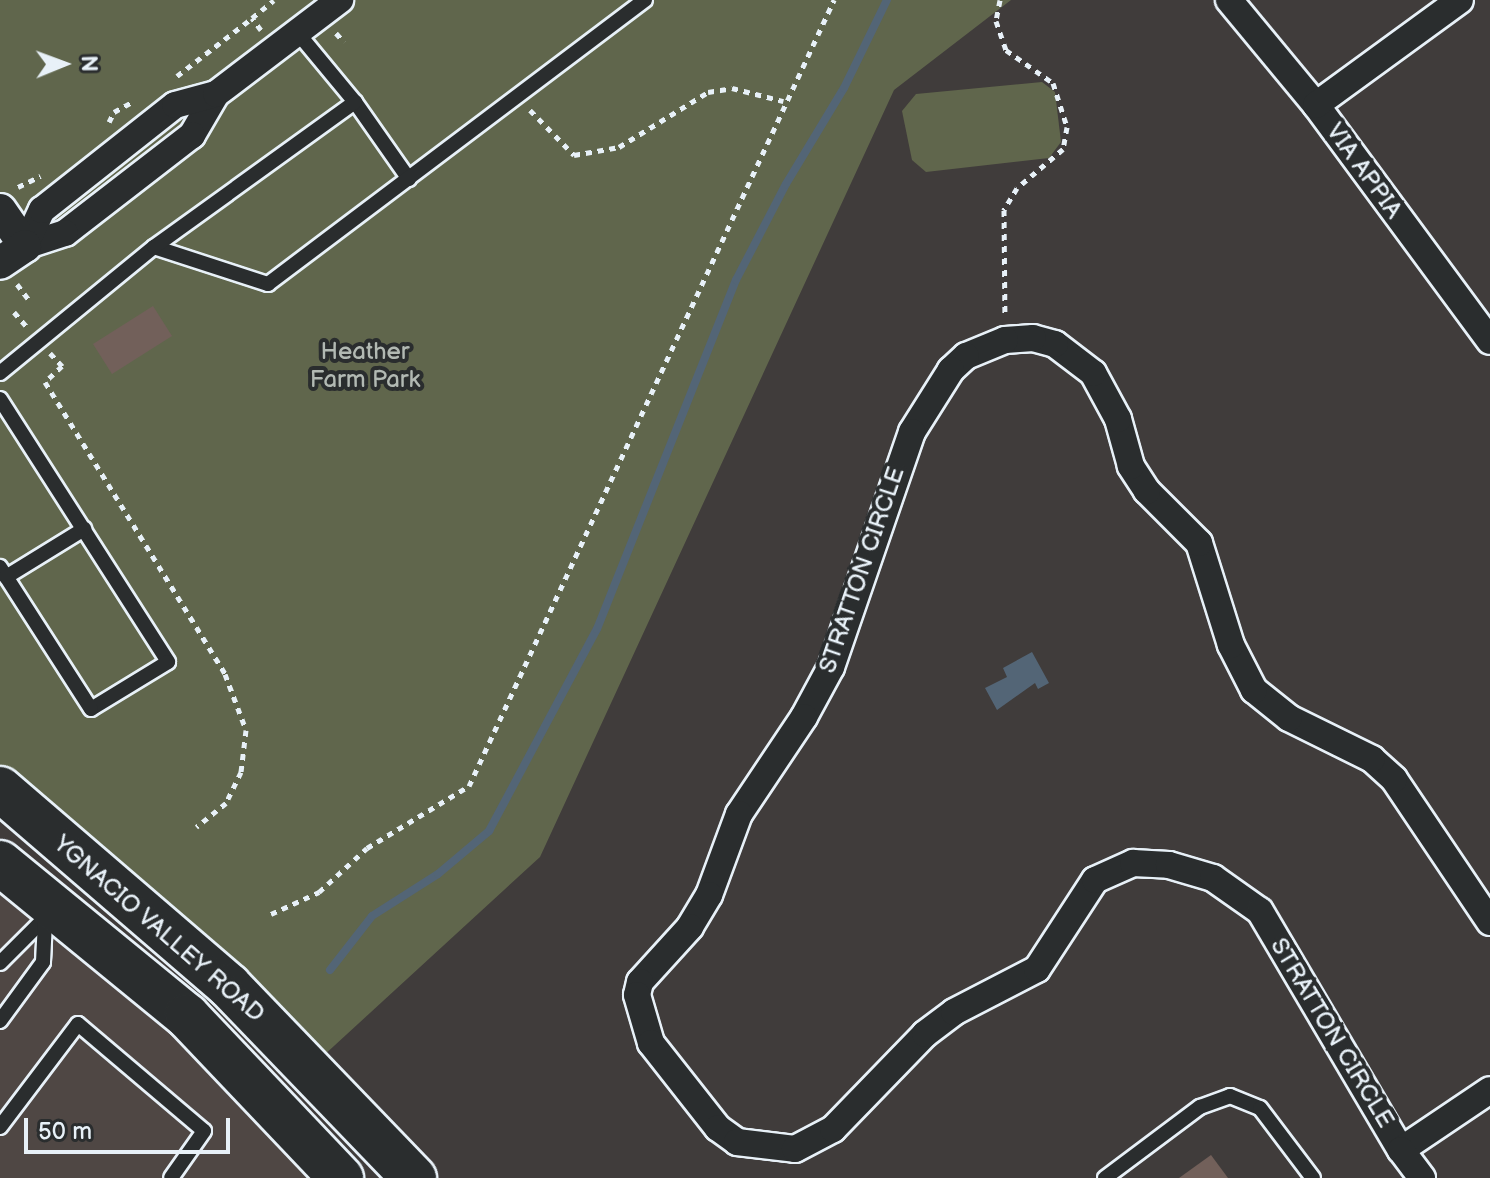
<!DOCTYPE html>
<style>
body{margin:0}
#map{position:relative;width:1490px;height:1178px;overflow:hidden;background:#403c3b;font-family:"Balsamiq Sans",sans-serif}
div>[style]{position:absolute}
[style*='--x']{left:calc(var(--x)*1px);top:calc(var(--y)*1px);width:calc(var(--w)*1px);rotate:calc(var(--a)*1deg)}
.built>*{inset:0;background:#4f4744}
.green>*{inset:0;background:#60664c}
.water>*{inset:0;background:#536576}
.stream>*{height:8px;margin:-4px;padding:0 4px;transform-origin:4px;border-radius:4px;background:#536576}
.building>*{inset:0;background:#72605a}
.path>*{height:5px;margin-top:-2.5px;transform-origin:0;background:repeating-linear-gradient(90deg,#e8f1f8 0 6px,transparent 0 12px)}
.roads{filter:drop-shadow(2px 0 #e8f1f8) drop-shadow(-2px 0 #e8f1f8) drop-shadow(0 2px #e8f1f8) drop-shadow(0 -2px #e8f1f8)}
.service>*{height:14px;margin:-7px;padding:0 7px;transform-origin:7px;border-radius:7px;background:#2a2d2e}
.minor>*{height:26px;margin:-13px;padding:0 13px;transform-origin:13px;border-radius:13px;background:#2a2d2e}
.tertiary>*{height:32px;margin:-16px;padding:0 16px;transform-origin:16px;border-radius:16px;background:#2a2d2e}
.trunk>*{height:44px;margin:-22px;padding:0 22px;transform-origin:22px;border-radius:22px;background:#2a2d2e}
span{translate:-50% -50%;white-space:nowrap;text-align:center;line-height:1.15;-webkit-text-stroke:8px #2a2d2e;paint-order:stroke}
.street-label{font-size:24px;color:#e8f1f8}
.park-label{font-size:24px;color:#b2b9b3}
.north{position:absolute;left:24px;top:24px;width:80px;height:80px;-webkit-text-stroke:6px #2a2d2e;paint-order:stroke;rotate:89deg;font-size:22px;font-weight:700;line-height:32px;text-align:center;color:#e8f1f8}
.north::after{content:'';display:block;margin:auto;width:28px;height:36px;background:#e8f1f8;clip-path:polygon(50% 0,100% 100%,50% 72%,0 100%)}
.scale{position:absolute;left:24px;top:1118px;width:206px;height:36px;box-sizing:border-box;border:4px solid #e8f1f8;border-top:0;padding-left:10px;font-size:24px;line-height:28px;white-space:nowrap;color:#e8f1f8;-webkit-text-stroke:6px #2a2d2e;paint-order:stroke}
</style>
<div id="map">
<div class="built">
<i style="clip-path:polygon(0 863px,341px 1178px,0 1178px)"></i>
</div>
<div class="green">
<i style="clip-path:polygon(0 0,1011px 0,894px 90px,540px 857px,310px 1068px,0 789px)"></i>
<i style="clip-path:polygon(1042px 82px,1055px 92px,1061px 142px,1049px 158px,926px 172px,912px 160px,902px 111px,916px 94px)"></i>
</div>
<div class="water">
<i style="clip-path:polygon(1032px 652px,1049px 683px,1038px 689px,1035px 683px,997px 710px,985px 688px,1007px 677px,1003px 668px)"></i>
</div>
<div class="stream">
<i style="--x:330;--y:970;--w:68;--a:-52.1"></i>
<i style="--x:372;--y:916;--w:78;--a:-32.5"></i>
<i style="--x:438;--y:874;--w:67;--a:-40.1"></i>
<i style="--x:489;--y:831;--w:229;--a:-61.9"></i>
<i style="--x:597;--y:629;--w:376;--a:-68.3"></i>
<i style="--x:736;--y:280;--w:108;--a:-62.5"></i>
<i style="--x:786;--y:184;--w:112;--a:-58.9"></i>
<i style="--x:844;--y:88;--w:98;--a:-64"></i>
</div>
<div class="building">
<i style="clip-path:polygon(153px 306px,172px 336px,112px 374px,93px 344px)"></i>
<i style="clip-path:polygon(1211px 1155px,1228px 1178px,1179px 1178px)"></i>
</div>
<div class="path">
<i style="--x:1000;--y:0;--w:21;--a:101"></i>
<i style="--x:996;--y:21;--w:31;--a:71"></i>
<i style="--x:1006;--y:50;--w:57;--a:35.1"></i>
<i style="--x:1053;--y:83;--w:46;--a:72.3"></i>
<i style="--x:1067;--y:127;--w:22;--a:100"></i>
<i style="--x:1063;--y:149;--w:60;--a:139.7"></i>
<i style="--x:1017;--y:188;--w:26;--a:121"></i>
<i style="--x:1004;--y:210;--w:107;--a:89.5"></i>
<i style="--x:261;--y:30;--w:15;--a:-127"></i>
<i style="--x:252;--y:18;--w:28;--a:-39"></i>
<i style="--x:336;--y:33;--w:12;--a:48"></i>
<i style="--x:177;--y:76;--w:95;--a:-37.7"></i>
<i style="--x:530;--y:110;--w:63;--a:45.6"></i>
<i style="--x:574;--y:155;--w:46;--a:-10.1"></i>
<i style="--x:619;--y:147;--w:105;--a:-31.7"></i>
<i style="--x:708;--y:92;--w:24;--a:-9"></i>
<i style="--x:732;--y:88;--w:53;--a:14.3"></i>
<i style="--x:109;--y:122;--w:11;--a:-63"></i>
<i style="--x:114;--y:112;--w:23;--a:-29"></i>
<i style="--x:18;--y:187;--w:25;--a:-26"></i>
<i style="--x:17;--y:284;--w:20;--a:53"></i>
<i style="--x:14;--y:312;--w:21;--a:49"></i>
<i style="--x:50;--y:353;--w:18;--a:47"></i>
<i style="--x:62;--y:366;--w:23;--a:137"></i>
<i style="--x:45;--y:382;--w:343;--a:58.3"></i>
<i style="--x:225;--y:674;--w:60;--a:69.4"></i>
<i style="--x:246;--y:730;--w:42;--a:96.8"></i>
<i style="--x:241;--y:772;--w:34;--a:116"></i>
<i style="--x:226;--y:803;--w:38;--a:141"></i>
<i style="--x:271;--y:914;--w:53;--a:-24.6"></i>
<i style="--x:319;--y:892;--w:65;--a:-42.5"></i>
<i style="--x:367;--y:848;--w:119;--a:-31.3"></i>
<i style="--x:469;--y:786;--w:867;--a:-65.09"></i>
</div>
<div class="roads">
<div class="service">
<i style="--x:297;--y:32;--w:91;--a:50.4"></i>
<i style="--x:355;--y:102;--w:94;--a:55"></i>
<i style="--x:154;--y:247;--w:120;--a:18"></i>
<i style="--x:268;--y:284;--w:472;--a:-37"></i>
<i style="--x:0;--y:373;--w:199;--a:-39.3"></i>
<i style="--x:154;--y:247;--w:248;--a:-35.8"></i>
<i style="--x:0;--y:399;--w:312;--a:57.4"></i>
<i style="--x:168;--y:662;--w:90;--a:148.6"></i>
<i style="--x:91;--y:709;--w:169;--a:-122.7"></i>
<i style="--x:6;--y:577;--w:92;--a:-31.6"></i>
<i style="--x:0;--y:963;--w:66;--a:-45"></i>
<i style="--x:0;--y:1021;--w:73;--a:-53.9"></i>
<i style="--x:43;--y:962;--w:41;--a:-87.2"></i>
<i style="--x:0;--y:1127;--w:129;--a:-52.9"></i>
<i style="--x:78;--y:1024;--w:165;--a:40.3"></i>
<i style="--x:204;--y:1131;--w:57;--a:125.1"></i>
<i style="--x:1105;--y:1178;--w:119;--a:-36.8"></i>
<i style="--x:1200;--y:1107;--w:32;--a:-20"></i>
<i style="--x:1230;--y:1096;--w:32;--a:22"></i>
<i style="--x:1260;--y:1108;--w:88;--a:52.9"></i>
</div>
<div class="minor">
<i style="--x:1229;--y:0;--w:136;--a:50.4"></i>
<i style="--x:1316;--y:105;--w:293;--a:53.6"></i>
<i style="--x:216;--y:94;--w:48;--a:120.3"></i>
<i style="--x:192;--y:135;--w:160;--a:142.3"></i>
<i style="--x:65;--y:233;--w:42;--a:162"></i>
<i style="--x:25;--y:246;--w:40;--a:-65"></i>
<i style="--x:42;--y:210;--w:169;--a:-38.3"></i>
<i style="--x:175;--y:105;--w:42;--a:-15"></i>
<i style="--x:216;--y:94;--w:156;--a:-37.2"></i>
<i style="--x:1316;--y:105;--w:178;--a:-36.1"></i>
<i style="--x:1490;--y:922;--w:172;--a:-123.9"></i>
<i style="--x:1394;--y:779;--w:30;--a:-138"></i>
<i style="--x:1372;--y:759;--w:93;--a:-153.7"></i>
<i style="--x:1289;--y:718;--w:45;--a:-141.3"></i>
<i style="--x:1254;--y:690;--w:51;--a:-117.1"></i>
<i style="--x:1231;--y:645;--w:107;--a:-107.4"></i>
<i style="--x:1199;--y:543;--w:74;--a:-135"></i>
<i style="--x:1147;--y:491;--w:30;--a:-123"></i>
<i style="--x:1131;--y:466;--w:49;--a:-105.5"></i>
<i style="--x:1118;--y:419;--w:52;--a:-118.5"></i>
<i style="--x:1093;--y:373;--w:48;--a:-142.7"></i>
<i style="--x:1055;--y:344;--w:23;--a:-165"></i>
<i style="--x:1033;--y:338;--w:28;--a:176"></i>
<i style="--x:1005;--y:340;--w:42;--a:157.7"></i>
<i style="--x:966;--y:356;--w:21;--a:137"></i>
<i style="--x:951;--y:370;--w:73;--a:122.2"></i>
<i style="--x:912;--y:432;--w:249;--a:109"></i>
<i style="--x:831;--y:667;--w:57;--a:118.4"></i>
<i style="--x:804;--y:717;--w:117;--a:123.8"></i>
<i style="--x:739;--y:814;--w:86;--a:110.3"></i>
<i style="--x:709;--y:895;--w:37;--a:121"></i>
<i style="--x:690;--y:927;--w:74;--a:132.3"></i>
<i style="--x:640;--y:982;--w:13;--a:103"></i>
<i style="--x:637;--y:995;--w:50;--a:73.7"></i>
<i style="--x:651;--y:1043;--w:108;--a:51.8"></i>
<i style="--x:718;--y:1128;--w:24;--a:36"></i>
<i style="--x:737;--y:1142;--w:58;--a:6.9"></i>
<i style="--x:795;--y:1149;--w:43;--a:-27.8"></i>
<i style="--x:833;--y:1129;--w:132;--a:-45.9"></i>
<i style="--x:925;--y:1034;--w:36;--a:-37"></i>
<i style="--x:954;--y:1012;--w:93;--a:-27.4"></i>
<i style="--x:1037;--y:969;--w:106;--a:-56.9"></i>
<i style="--x:1095;--y:880;--w:42;--a:-24.1"></i>
<i style="--x:1133;--y:863;--w:36;--a:3"></i>
<i style="--x:1169;--y:865;--w:46;--a:16.5"></i>
<i style="--x:1213;--y:878;--w:57;--a:35.1"></i>
<i style="--x:1260;--y:911;--w:277;--a:59.5"></i>
<i style="--x:1401;--y:1150;--w:107;--a:-34"></i>
<i style="--x:1401;--y:1150;--w:35;--a:53"></i>
</div>
<div class="tertiary">
<i style="--x:0;--y:210;--w:44;--a:55.2"></i>
<i style="--x:25;--y:246;--w:30;--a:146"></i>
</div>
<div class="trunk">
<i style="--x:0;--y:789;--w:302;--a:40.7"></i>
<i style="--x:229;--y:986;--w:267;--a:46.1"></i>
<i style="--x:0;--y:863;--w:242;--a:39.3"></i>
<i style="--x:187;--y:1016;--w:224;--a:46.5"></i>
</div>
</div>
<div class="street-label">
<span style="left:1364px;top:171px;rotate:54deg">VIA APPIA</span>
<span style="left:862px;top:570px;rotate:-71deg">STRATTON CIRCLE</span>
<span style="left:159px;top:929px;rotate:41deg">YGNACIO VALLEY ROAD</span>
<span style="left:1332px;top:1033px;rotate:59deg">STRATTON CIRCLE</span>
</div>
<div class="park-label">
<span style="left:365px;top:366px">Heather<br>Farm Park</span>
</div>
<div class="north">N</div>
<div class="scale">50 m</div>
</div>
